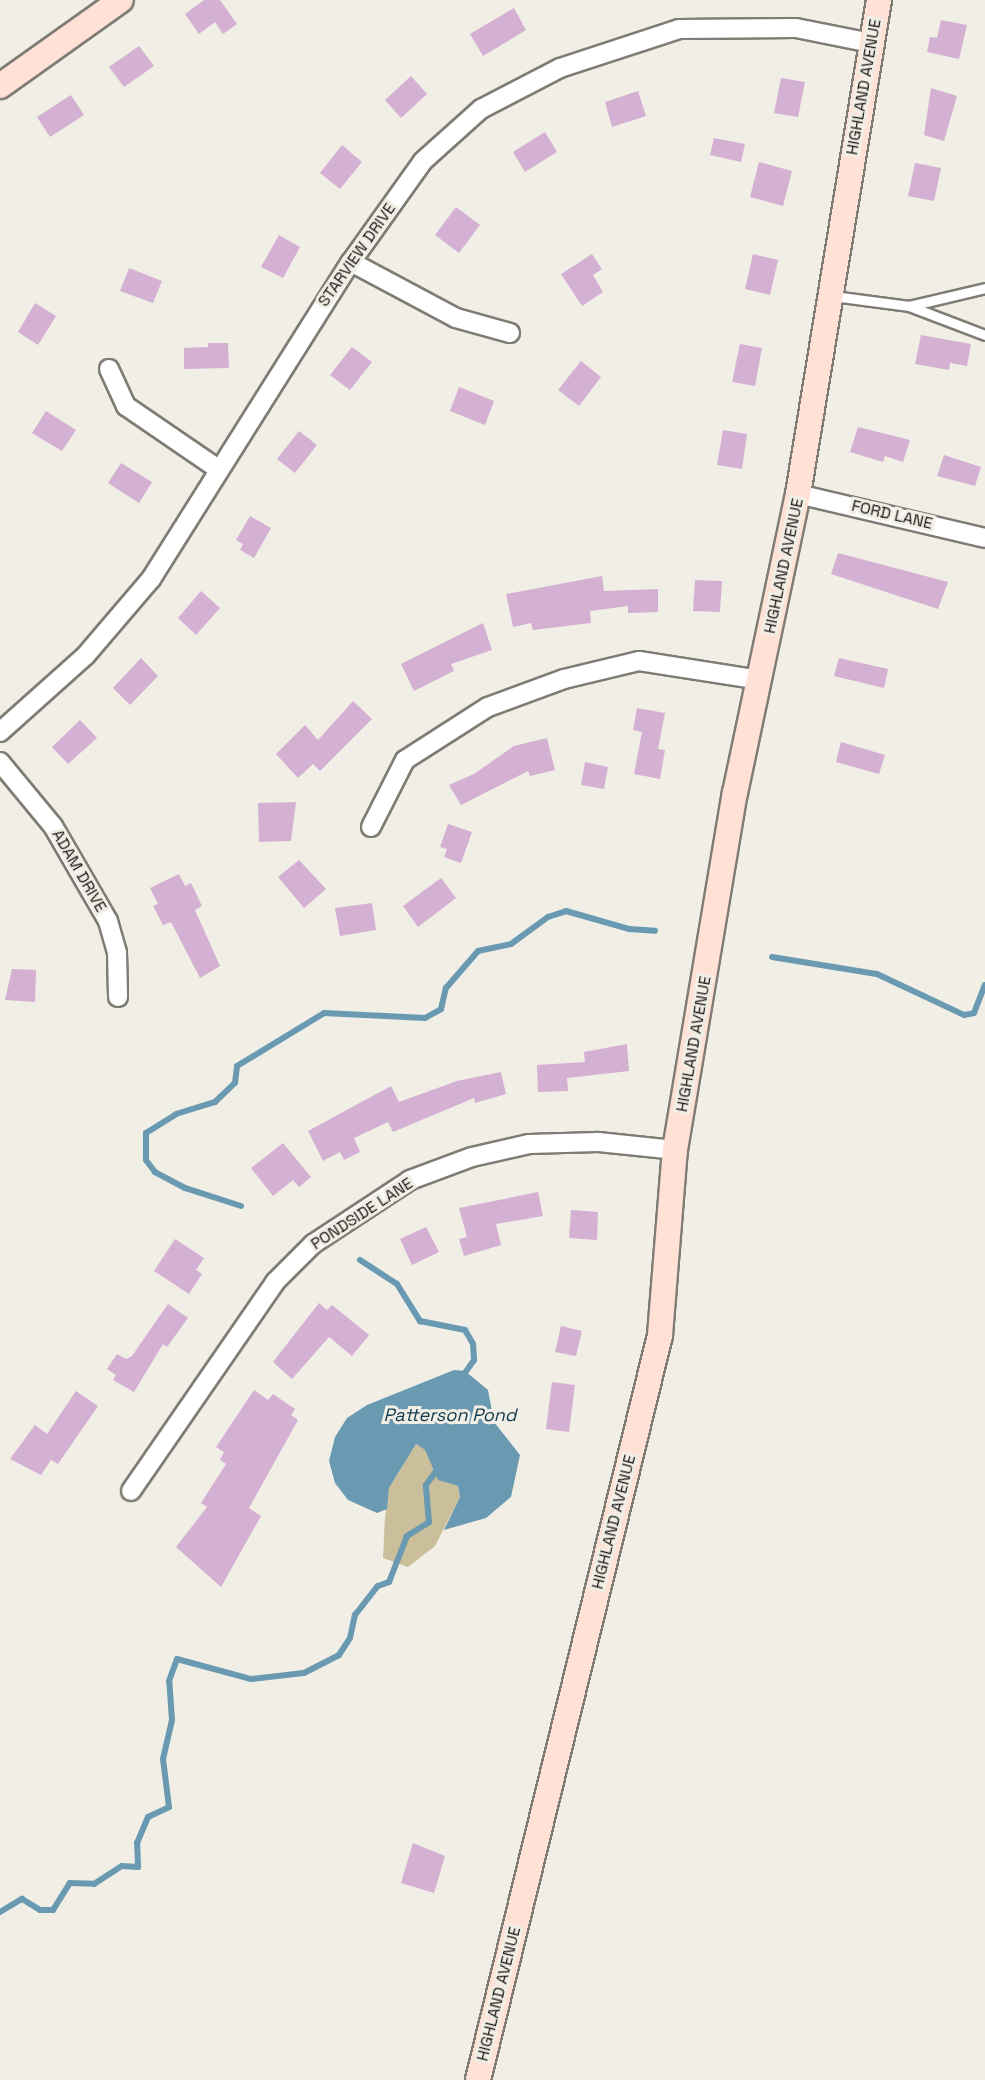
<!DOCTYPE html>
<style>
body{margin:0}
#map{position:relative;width:985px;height:2080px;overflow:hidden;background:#f1eee6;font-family:"Space Grotesk",sans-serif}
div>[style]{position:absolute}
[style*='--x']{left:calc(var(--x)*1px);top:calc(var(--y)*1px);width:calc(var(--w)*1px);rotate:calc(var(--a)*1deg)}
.green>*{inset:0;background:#cabf9a}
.water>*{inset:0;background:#699ab2}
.stream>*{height:6px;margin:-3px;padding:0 3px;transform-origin:3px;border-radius:3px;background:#699ab2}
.building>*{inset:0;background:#d4b0d3}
.roads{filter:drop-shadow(2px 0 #7e7c74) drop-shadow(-2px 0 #7e7c74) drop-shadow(0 2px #7e7c74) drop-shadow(0 -2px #7e7c74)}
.lane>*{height:9px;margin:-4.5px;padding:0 4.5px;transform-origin:4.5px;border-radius:4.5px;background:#fff}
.street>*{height:18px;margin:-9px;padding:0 9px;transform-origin:9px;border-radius:9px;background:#fff}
.secondary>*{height:24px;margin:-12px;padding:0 12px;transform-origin:12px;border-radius:12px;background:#ffe1d6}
span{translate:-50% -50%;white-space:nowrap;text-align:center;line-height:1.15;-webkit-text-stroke:6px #f1eee6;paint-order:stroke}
.street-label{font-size:16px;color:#181714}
.water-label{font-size:18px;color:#0f3a4c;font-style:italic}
</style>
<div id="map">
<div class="green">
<i style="clip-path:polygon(416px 1444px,425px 1450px,439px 1480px,458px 1486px,460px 1497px,435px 1546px,408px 1567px,383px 1558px,385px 1517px,389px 1488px)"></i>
</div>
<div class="water">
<i style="clip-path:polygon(454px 1370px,465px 1371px,488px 1390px,494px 1422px,520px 1455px,511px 1497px,486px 1518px,444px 1530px,460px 1497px,458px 1486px,438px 1480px,425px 1450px,416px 1444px,389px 1488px,387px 1509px,377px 1513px,348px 1500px,335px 1483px,329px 1461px,335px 1437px,347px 1418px,367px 1405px)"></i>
</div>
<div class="stream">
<i style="--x:772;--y:957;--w:106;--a:9.2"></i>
<i style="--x:877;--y:974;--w:96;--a:25.2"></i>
<i style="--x:964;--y:1015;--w:10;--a:-11"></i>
<i style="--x:974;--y:1013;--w:30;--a:-69"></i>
<i style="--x:241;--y:1206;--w:59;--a:-162.2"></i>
<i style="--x:185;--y:1188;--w:34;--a:-152"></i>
<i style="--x:155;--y:1172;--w:15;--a:-127"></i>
<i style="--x:146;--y:1160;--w:27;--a:-90"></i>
<i style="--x:146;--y:1133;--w:36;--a:-32"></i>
<i style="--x:176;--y:1114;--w:41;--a:-17.1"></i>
<i style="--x:215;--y:1102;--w:28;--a:-44"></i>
<i style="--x:235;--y:1083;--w:17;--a:-83"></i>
<i style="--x:237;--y:1066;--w:102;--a:-31.3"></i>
<i style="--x:324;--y:1013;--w:101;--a:2.8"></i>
<i style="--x:425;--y:1018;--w:18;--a:-29"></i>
<i style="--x:441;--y:1009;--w:22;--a:-77"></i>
<i style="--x:446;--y:988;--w:49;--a:-49.1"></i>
<i style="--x:478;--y:951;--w:34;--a:-12"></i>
<i style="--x:511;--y:944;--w:46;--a:-36.1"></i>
<i style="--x:548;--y:917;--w:19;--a:-18"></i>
<i style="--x:566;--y:911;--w:66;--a:15.9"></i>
<i style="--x:629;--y:929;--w:26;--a:4"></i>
<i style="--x:360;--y:1260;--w:44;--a:33"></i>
<i style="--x:397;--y:1284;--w:44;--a:58.1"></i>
<i style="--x:420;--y:1321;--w:46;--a:11.3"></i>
<i style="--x:465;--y:1330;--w:16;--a:60"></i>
<i style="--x:473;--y:1344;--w:16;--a:86"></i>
<i style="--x:474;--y:1360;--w:21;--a:125"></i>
<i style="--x:0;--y:1912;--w:26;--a:-31"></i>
<i style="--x:22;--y:1899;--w:21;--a:31"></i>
<i style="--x:40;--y:1910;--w:13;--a:0"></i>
<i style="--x:53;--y:1910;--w:32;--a:-58"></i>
<i style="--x:70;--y:1883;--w:24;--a:2"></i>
<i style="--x:94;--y:1884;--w:33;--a:-33"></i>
<i style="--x:122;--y:1866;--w:16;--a:4"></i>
<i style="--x:138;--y:1867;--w:24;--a:-92"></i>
<i style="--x:137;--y:1843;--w:28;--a:-67"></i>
<i style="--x:148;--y:1817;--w:23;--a:-25"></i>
<i style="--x:169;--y:1807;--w:48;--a:-97.1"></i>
<i style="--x:163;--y:1759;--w:40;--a:-77"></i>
<i style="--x:172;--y:1720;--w:39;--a:-94"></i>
<i style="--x:169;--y:1681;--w:23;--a:-70"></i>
<i style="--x:177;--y:1659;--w:77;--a:15.1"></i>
<i style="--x:251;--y:1679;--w:53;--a:-6.5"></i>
<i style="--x:304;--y:1673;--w:39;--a:-27"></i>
<i style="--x:339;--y:1655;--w:20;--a:-57"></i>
<i style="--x:350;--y:1638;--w:24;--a:-78"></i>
<i style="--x:355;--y:1615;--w:37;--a:-52"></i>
<i style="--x:378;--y:1586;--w:12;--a:-20"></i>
<i style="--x:389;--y:1582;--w:49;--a:-68.6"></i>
<i style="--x:407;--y:1536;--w:26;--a:-32"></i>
<i style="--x:429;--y:1522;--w:37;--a:-95"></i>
<i style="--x:426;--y:1485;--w:24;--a:-54"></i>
</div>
<div class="building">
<i style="clip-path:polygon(204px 0,220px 0,237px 24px,223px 34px,215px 22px,199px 34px,185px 14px)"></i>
<i style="clip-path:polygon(514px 8px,526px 30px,483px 56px,470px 34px)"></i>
<i style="clip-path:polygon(941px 20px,967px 25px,959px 59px,927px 52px,930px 37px,937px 38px)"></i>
<i style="clip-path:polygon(139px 46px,154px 66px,124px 87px,109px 67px)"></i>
<i style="clip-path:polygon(411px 76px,427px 94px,401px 118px,385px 100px)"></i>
<i style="clip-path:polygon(781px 78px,805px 82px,798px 117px,774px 113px)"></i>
<i style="clip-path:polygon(931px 88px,957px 96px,944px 141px,924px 135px)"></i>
<i style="clip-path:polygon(638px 91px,646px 116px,612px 127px,605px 102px)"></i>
<i style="clip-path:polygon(71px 95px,84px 115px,50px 137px,37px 117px)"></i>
<i style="clip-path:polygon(545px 132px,557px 152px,525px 172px,513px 152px)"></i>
<i style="clip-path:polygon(714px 138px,745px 144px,741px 162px,710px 155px)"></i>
<i style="clip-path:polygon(342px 145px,362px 162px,340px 189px,320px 173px)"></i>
<i style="clip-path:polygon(759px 162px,792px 171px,783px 206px,750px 197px)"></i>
<i style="clip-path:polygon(915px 163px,941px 168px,934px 201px,908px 196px)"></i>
<i style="clip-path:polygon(456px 207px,480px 225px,459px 253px,435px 235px)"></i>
<i style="clip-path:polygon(279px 235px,300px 247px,283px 278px,261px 267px)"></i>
<i style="clip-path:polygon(592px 254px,602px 269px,593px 275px,603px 292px,582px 306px,561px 274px)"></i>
<i style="clip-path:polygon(753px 254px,778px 260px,770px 295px,745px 289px)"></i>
<i style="clip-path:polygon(129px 268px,162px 281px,153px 303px,120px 291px)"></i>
<i style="clip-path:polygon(35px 303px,56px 316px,38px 345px,18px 332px)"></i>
<i style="clip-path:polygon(921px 335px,971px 344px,967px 366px,950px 363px,949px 370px,915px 364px)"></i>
<i style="clip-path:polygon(208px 343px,228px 343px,229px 368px,184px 369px,184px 348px,208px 347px)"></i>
<i style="clip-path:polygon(740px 344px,762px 348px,755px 386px,732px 382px)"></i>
<i style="clip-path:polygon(352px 347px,372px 362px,350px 390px,330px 375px)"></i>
<i style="clip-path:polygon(581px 361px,601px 377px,579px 406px,558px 390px)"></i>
<i style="clip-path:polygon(459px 387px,494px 401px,485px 425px,450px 411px)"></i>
<i style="clip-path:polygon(46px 411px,76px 430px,62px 451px,32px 433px)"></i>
<i style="clip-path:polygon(858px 427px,910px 440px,903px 462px,885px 456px,883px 462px,850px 452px)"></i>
<i style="clip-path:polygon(723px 430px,747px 434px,742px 469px,717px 465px)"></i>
<i style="clip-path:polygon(299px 431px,317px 445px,295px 473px,277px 459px)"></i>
<i style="clip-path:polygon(944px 455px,981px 467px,975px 486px,937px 476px)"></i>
<i style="clip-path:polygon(121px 463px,152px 482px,139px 503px,108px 483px)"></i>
<i style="clip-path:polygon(250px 516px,271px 528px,254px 558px,240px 550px,243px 544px,236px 540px)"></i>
<i style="clip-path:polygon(838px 553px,948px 582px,938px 609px,831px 574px)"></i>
<i style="clip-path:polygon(602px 576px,604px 591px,658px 589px,658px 612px,628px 613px,628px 606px,590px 611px,591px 623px,533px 630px,531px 623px,513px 627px,506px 594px)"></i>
<i style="clip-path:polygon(695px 580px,722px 581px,720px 612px,693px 611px)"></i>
<i style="clip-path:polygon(201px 591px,220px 608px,196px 635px,178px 618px)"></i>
<i style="clip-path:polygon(483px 623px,492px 650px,451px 664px,454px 671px,414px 691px,401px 664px)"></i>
<i style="clip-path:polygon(141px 658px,158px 676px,130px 705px,113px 688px)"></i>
<i style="clip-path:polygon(839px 658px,888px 669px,884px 688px,834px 676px)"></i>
<i style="clip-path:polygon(353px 701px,372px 719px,320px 771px,313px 764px,298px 778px,276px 754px,305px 725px,318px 740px)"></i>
<i style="clip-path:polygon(637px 708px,665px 713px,658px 749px,665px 750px,660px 779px,634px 774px,642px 732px,633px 730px)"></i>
<i style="clip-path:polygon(80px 720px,97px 738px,68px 764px,52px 747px)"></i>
<i style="clip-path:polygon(547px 738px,555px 770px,530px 776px,528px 771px,461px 805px,449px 785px,474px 774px,514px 746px)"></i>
<i style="clip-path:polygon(841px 742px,885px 755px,879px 774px,836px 762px)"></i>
<i style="clip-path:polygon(585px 762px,608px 767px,604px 789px,581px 785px)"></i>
<i style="clip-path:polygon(296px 802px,291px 841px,259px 842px,258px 803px)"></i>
<i style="clip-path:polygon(448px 824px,472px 832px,461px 863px,444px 857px,447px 849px,440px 847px)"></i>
<i style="clip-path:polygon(299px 860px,326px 889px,304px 908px,278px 877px)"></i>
<i style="clip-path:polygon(179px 874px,185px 886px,191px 883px,202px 906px,195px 910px,220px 966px,200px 978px,171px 922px,163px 925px,153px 906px,158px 904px,150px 888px)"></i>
<i style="clip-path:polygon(441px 878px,456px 898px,418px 927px,403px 906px)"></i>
<i style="clip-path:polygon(372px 903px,376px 930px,340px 936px,335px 908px)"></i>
<i style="clip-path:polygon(12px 969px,36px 970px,35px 1002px,5px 1000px)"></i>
<i style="clip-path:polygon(627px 1044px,629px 1071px,567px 1078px,568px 1091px,538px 1092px,537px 1065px,585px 1062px,584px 1052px)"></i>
<i style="clip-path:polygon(501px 1072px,506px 1094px,475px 1103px,474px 1098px,393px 1132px,388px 1122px,354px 1138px,360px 1152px,344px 1160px,340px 1152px,323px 1161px,308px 1131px,391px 1086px,399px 1102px,457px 1081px)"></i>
<i style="clip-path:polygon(283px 1143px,311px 1177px,299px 1187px,293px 1180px,273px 1196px,251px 1168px)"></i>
<i style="clip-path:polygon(538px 1192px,543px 1216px,496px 1224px,501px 1245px,464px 1256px,459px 1239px,467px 1237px,459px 1208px)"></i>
<i style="clip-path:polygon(571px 1210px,598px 1212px,597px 1240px,569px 1238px)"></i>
<i style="clip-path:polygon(426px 1227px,439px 1252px,412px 1265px,400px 1239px)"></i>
<i style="clip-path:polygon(175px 1239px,204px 1258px,196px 1270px,202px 1274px,189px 1294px,154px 1271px)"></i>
<i style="clip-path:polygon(319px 1303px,327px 1310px,332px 1305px,369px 1335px,352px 1356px,329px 1337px,292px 1379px,273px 1362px)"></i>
<i style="clip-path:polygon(168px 1304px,188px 1318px,167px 1347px,163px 1344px,134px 1392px,113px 1380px,116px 1375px,107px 1369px,117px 1354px,126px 1359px,132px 1356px)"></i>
<i style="clip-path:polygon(561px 1326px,582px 1331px,576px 1356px,555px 1352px)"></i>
<i style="clip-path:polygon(552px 1382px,575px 1385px,569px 1432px,546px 1429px)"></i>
<i style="clip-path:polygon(254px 1390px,268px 1400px,273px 1394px,295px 1409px,291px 1415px,298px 1420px,249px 1508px,261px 1516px,221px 1587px,176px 1547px,207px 1507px,201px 1503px,226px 1464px,220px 1460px,224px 1452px,216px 1447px)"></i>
<i style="clip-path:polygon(76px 1391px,98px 1406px,58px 1464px,51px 1460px,41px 1475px,10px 1459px,35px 1425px,47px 1434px)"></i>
<i style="clip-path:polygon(413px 1843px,445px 1856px,434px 1893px,401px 1883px)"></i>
</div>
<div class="roads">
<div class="lane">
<i style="--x:833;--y:296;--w:77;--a:7.5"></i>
<i style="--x:909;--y:306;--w:81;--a:20.9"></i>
<i style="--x:909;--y:306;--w:78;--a:-13.3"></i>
</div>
<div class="street">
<i style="--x:351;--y:262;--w:119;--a:28.1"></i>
<i style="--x:456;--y:318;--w:56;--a:15.5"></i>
<i style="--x:109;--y:369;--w:41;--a:65.3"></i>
<i style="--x:126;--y:406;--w:112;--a:34.4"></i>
<i style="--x:798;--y:494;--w:192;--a:13.2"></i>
<i style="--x:0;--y:732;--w:115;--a:-41.8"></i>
<i style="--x:86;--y:655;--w:100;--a:-49.5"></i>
<i style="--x:151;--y:579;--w:375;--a:-57.8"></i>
<i style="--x:351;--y:262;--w:124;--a:-54.5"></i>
<i style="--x:423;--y:161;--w:78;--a:-41.9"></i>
<i style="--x:481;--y:109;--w:89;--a:-27.4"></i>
<i style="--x:560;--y:68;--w:125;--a:-18.1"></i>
<i style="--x:679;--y:29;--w:117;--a:-0.5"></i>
<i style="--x:796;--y:28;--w:76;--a:11.3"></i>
<i style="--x:0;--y:762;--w:83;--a:50.4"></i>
<i style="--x:53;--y:826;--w:110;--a:59.9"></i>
<i style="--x:108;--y:921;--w:32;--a:74"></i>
<i style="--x:117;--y:952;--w:45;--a:88.7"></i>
<i style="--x:371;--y:827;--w:75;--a:-63.1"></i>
<i style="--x:405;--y:760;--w:98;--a:-32.6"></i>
<i style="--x:488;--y:707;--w:81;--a:-20.2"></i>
<i style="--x:564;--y:679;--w:77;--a:-13.5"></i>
<i style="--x:639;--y:661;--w:122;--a:8.9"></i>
<i style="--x:131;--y:1491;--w:254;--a:-55.4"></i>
<i style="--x:275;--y:1282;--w:54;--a:-45"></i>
<i style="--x:313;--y:1244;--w:116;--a:-33.4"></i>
<i style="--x:410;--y:1180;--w:66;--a:-20.4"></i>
<i style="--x:472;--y:1157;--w:58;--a:-12.8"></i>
<i style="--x:529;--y:1144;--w:69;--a:-1.7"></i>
<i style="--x:598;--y:1142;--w:77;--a:5.9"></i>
</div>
<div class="secondary">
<i style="--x:0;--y:86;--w:148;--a:-35.4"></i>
<i style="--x:478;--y:2080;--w:767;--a:-76.27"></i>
<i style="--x:660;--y:1335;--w:186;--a:-85.4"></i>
<i style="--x:675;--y:1150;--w:362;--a:-80.5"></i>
<i style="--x:735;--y:793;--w:306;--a:-78.1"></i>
<i style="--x:798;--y:494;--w:501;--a:-80.69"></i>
</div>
</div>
<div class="street-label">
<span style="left:864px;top:87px;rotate:-80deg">HIGHLAND AVENUE</span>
<span style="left:357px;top:255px;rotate:-55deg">STARVIEW DRIVE</span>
<span style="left:892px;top:515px;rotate:13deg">FORD LANE</span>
<span style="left:784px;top:566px;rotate:-78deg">HIGHLAND AVENUE</span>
<span style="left:79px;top:871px;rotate:60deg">ADAM DRIVE</span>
<span style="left:694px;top:1044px;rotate:-80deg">HIGHLAND AVENUE</span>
<span style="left:362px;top:1214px;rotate:-33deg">PONDSIDE LANE</span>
<span style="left:614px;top:1522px;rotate:-76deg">HIGHLAND AVENUE</span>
<span style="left:499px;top:1994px;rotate:-76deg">HIGHLAND AVENUE</span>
</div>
<div class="water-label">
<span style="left:450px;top:1415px">Patterson Pond</span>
</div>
</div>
